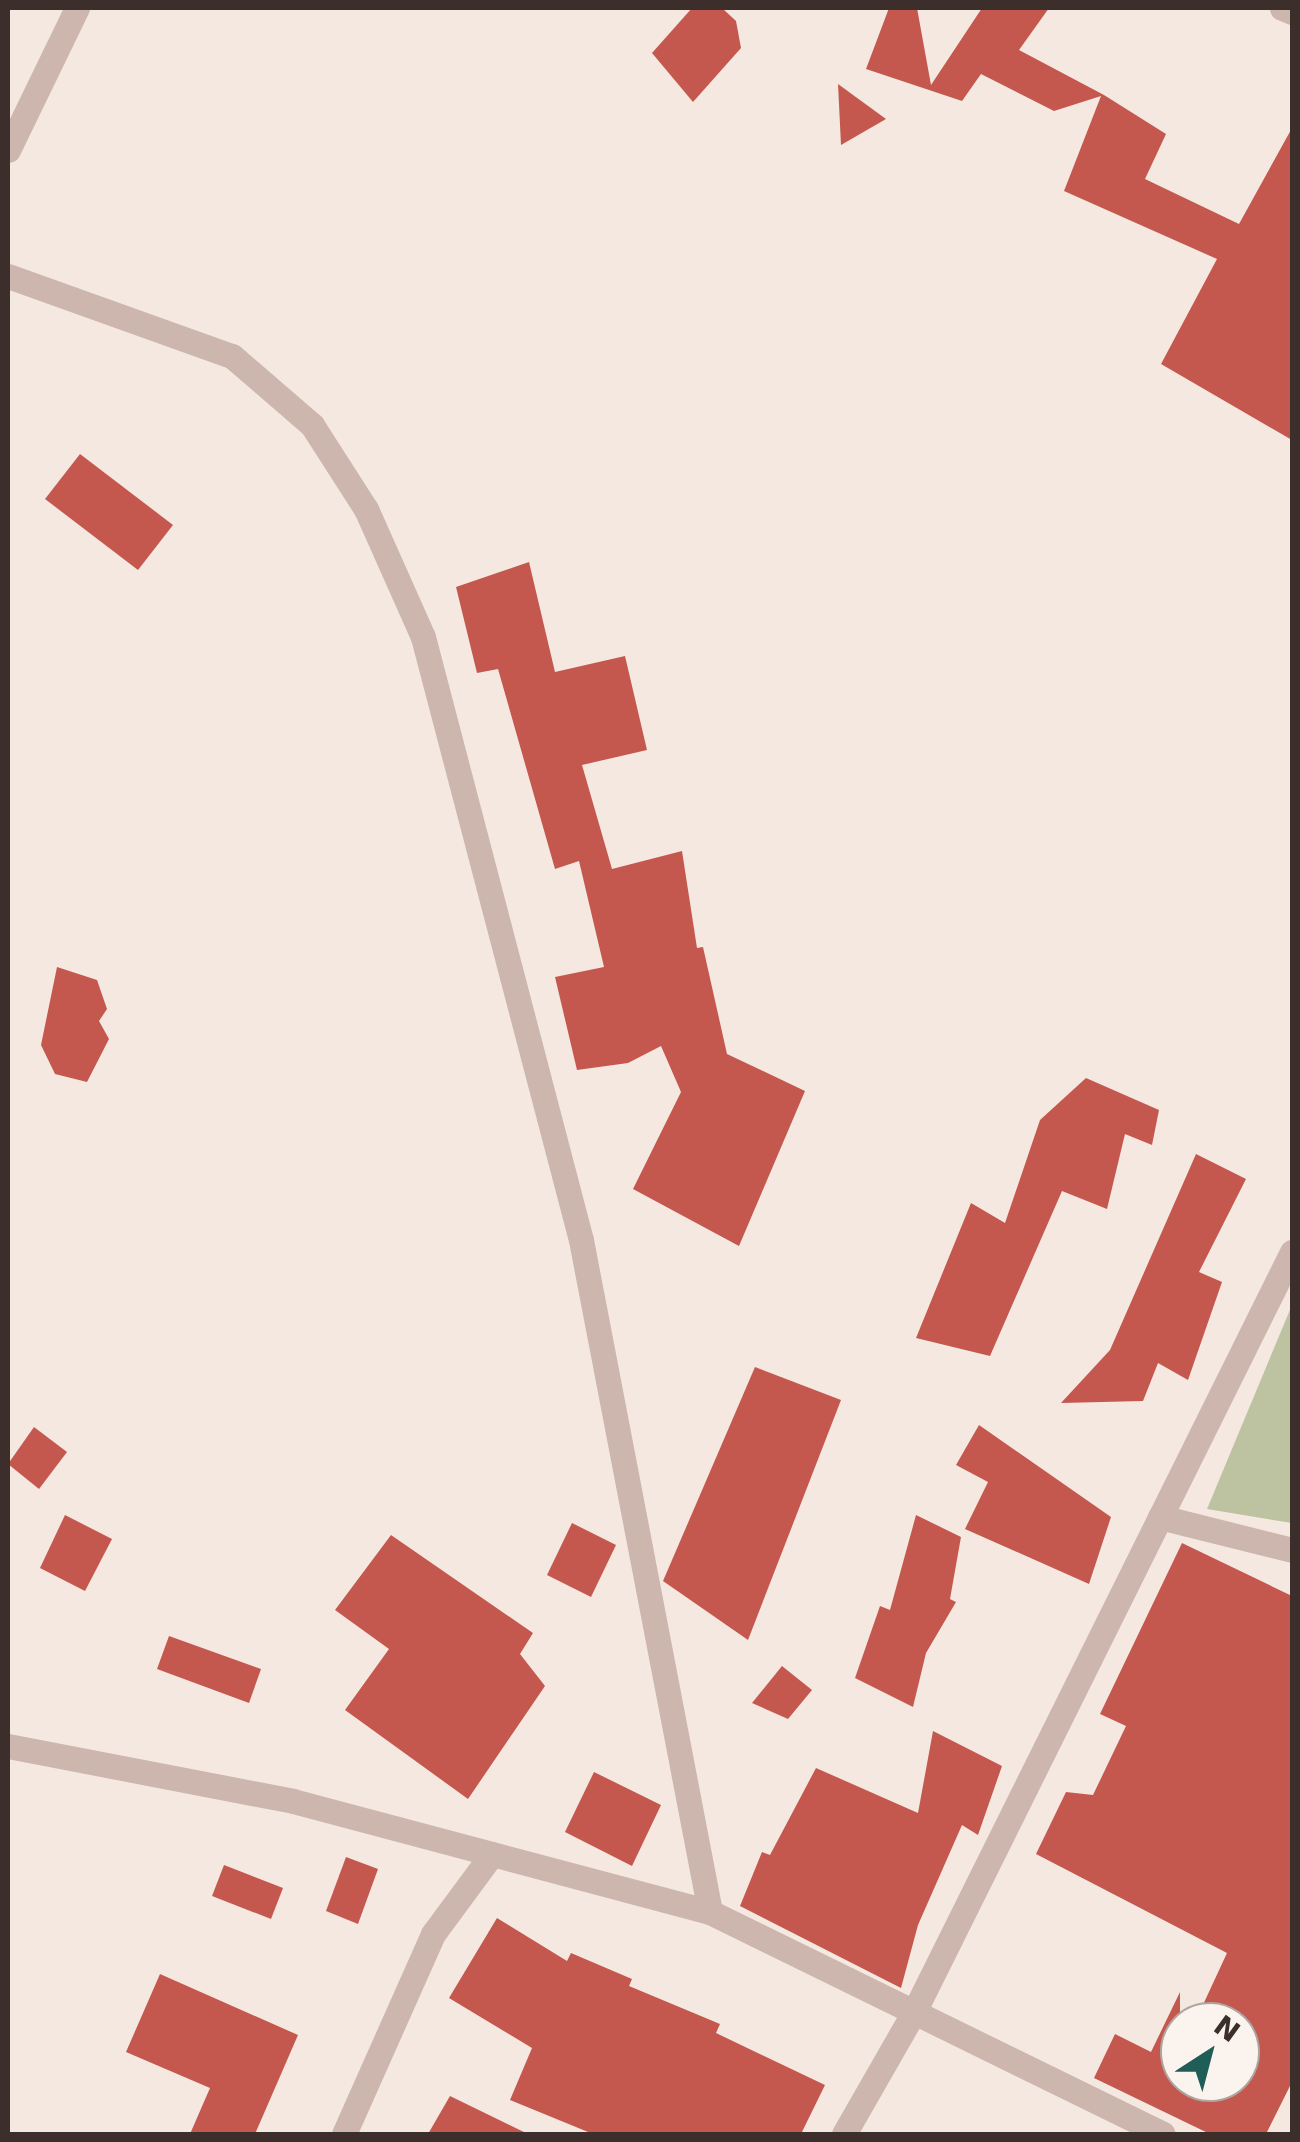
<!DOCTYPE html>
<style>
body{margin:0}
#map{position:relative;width:1300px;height:2142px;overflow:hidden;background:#f4e8e1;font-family:"DejaVu Sans",sans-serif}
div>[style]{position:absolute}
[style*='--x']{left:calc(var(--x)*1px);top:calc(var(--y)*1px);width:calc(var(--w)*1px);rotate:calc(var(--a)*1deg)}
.green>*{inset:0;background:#bdc3a1}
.building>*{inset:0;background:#c5584e}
.minor>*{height:25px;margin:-12.5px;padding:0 12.5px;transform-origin:12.5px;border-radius:12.5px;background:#ccb6ad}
span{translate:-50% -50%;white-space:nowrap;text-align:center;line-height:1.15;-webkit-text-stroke:8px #fbf3ee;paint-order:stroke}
.frame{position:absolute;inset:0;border:10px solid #3b2e2b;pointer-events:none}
.north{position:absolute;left:1160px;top:2002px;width:100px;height:100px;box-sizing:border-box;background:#fbf3ee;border:2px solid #aea4a0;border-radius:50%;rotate:36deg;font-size:28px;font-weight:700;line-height:40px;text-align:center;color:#3b2e2b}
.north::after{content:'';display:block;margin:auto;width:35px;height:45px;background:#205d57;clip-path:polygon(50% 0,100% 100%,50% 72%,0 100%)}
</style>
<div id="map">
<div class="green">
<i style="clip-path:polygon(1292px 1305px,1292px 1523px,1207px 1509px)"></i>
</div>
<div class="building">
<i style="clip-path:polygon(692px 8px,722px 8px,736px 21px,741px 48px,693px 102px,652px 53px)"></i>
<i style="clip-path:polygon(889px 8px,917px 8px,931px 85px,982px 8px,1049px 8px,1019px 50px,1104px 95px,1166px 134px,1145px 179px,1239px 224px,1292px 128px,1292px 440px,1161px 364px,1217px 259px,1064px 191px,1101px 96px,1054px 111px,981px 74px,962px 101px,866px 69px)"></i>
<i style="clip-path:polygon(838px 84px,886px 119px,841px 145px)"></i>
<i style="clip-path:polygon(80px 454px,173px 525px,138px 570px,45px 499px)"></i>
<i style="clip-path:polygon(529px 562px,555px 672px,625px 656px,647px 750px,582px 765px,612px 869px,682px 851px,697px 948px,703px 947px,727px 1054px,805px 1091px,739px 1246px,633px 1189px,681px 1092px,661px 1046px,628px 1063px,577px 1070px,555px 977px,604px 967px,579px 861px,555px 869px,498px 669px,477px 673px,456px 587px)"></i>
<i style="clip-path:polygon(57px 967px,97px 980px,107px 1009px,99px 1021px,109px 1039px,87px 1082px,55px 1074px,41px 1045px)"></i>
<i style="clip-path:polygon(1086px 1078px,1159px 1110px,1152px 1145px,1125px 1134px,1107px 1209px,1062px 1191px,990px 1356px,916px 1338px,971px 1203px,1005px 1223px,1040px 1120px)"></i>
<i style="clip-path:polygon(1196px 1154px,1246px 1179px,1199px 1272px,1222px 1282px,1188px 1380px,1158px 1363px,1143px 1401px,1061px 1403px,1110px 1350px)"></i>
<i style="clip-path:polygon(755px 1367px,841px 1400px,748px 1640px,663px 1581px)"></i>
<i style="clip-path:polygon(979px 1425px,1111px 1517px,1089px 1584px,965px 1529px,988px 1482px,956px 1465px)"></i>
<i style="clip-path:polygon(34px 1427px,67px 1452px,39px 1489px,8px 1464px)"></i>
<i style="clip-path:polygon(65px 1515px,112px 1539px,85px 1591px,40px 1568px)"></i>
<i style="clip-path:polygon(916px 1515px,961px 1537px,950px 1599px,956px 1602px,926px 1653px,913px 1707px,855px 1678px,880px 1606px,890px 1610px)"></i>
<i style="clip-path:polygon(572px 1523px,616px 1545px,591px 1597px,547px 1575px)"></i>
<i style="clip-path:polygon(391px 1535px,533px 1633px,520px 1654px,545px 1686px,468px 1799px,345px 1710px,389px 1649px,335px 1610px)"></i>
<i style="clip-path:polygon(1182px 1543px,1292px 1596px,1292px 2082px,1266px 2134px,1210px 2134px,1094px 2078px,1115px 2034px,1151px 2052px,1180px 1992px,1180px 2082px,1240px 2082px,1240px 2022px,1195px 2022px,1227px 1953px,1036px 1854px,1066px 1792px,1093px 1795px,1126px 1726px,1100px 1714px)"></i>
<i style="clip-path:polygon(169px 1636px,261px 1669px,249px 1703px,157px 1669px)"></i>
<i style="clip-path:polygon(782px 1666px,812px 1690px,788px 1719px,752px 1703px)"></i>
<i style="clip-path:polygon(933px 1731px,1002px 1766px,978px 1835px,962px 1825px,918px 1925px,901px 1988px,740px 1906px,762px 1852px,770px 1855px,816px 1768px,918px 1813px)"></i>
<i style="clip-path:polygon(594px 1772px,661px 1805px,632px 1866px,565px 1832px)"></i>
<i style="clip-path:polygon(346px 1857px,378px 1869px,358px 1924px,326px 1911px)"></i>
<i style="clip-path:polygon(224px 1865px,283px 1888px,271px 1919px,212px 1896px)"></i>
<i style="clip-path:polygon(497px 1918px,567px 1961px,571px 1953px,632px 1979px,629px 1986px,720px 2024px,716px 2033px,825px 2085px,801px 2134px,593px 2134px,510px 2100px,532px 2048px,449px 1998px)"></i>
<i style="clip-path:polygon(160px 1974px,298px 2035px,255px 2134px,190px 2134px,210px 2088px,126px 2052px)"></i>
<i style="clip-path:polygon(450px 2096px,528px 2134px,428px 2134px)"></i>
</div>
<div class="minor">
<i style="--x:1282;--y:8;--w:11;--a:22"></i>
<i style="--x:8;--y:150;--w:158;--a:-64.1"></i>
<i style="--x:8;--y:276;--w:238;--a:19.7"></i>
<i style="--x:232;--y:356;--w:106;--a:40.8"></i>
<i style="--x:312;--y:425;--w:100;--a:57.3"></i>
<i style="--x:366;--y:509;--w:140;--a:66"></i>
<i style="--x:423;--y:637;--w:623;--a:75.32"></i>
<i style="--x:581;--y:1240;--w:684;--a:79.13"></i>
<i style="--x:1160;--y:1517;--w:136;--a:14"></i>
<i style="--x:8;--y:1746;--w:290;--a:10.9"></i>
<i style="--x:293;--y:1801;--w:432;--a:14.9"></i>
<i style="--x:710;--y:1912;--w:504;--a:26.11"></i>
<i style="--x:344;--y:2134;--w:219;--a:-66"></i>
<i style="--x:433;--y:1934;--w:99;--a:-53.6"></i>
<i style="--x:844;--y:2134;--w:141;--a:-60.2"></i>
<i style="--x:914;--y:2012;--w:849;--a:-63.56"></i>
</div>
<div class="frame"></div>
<div class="north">N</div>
</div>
